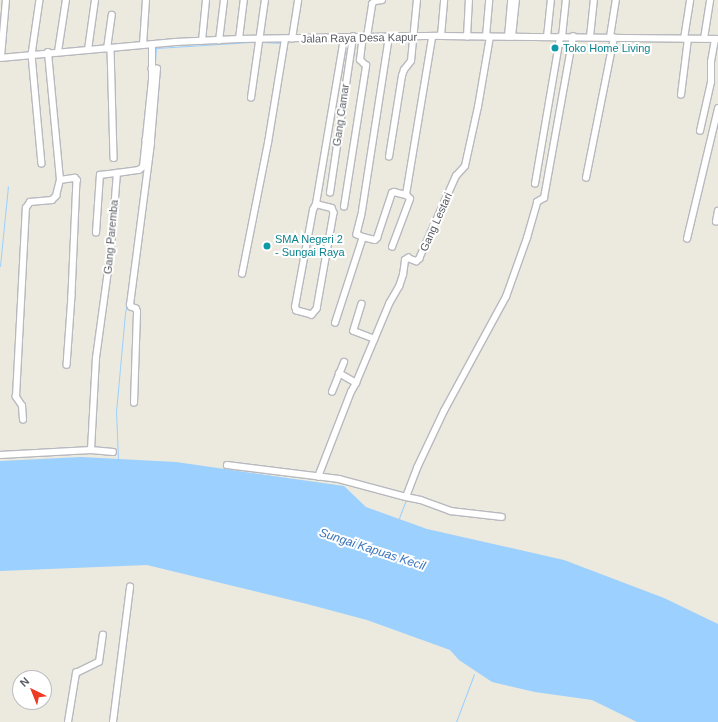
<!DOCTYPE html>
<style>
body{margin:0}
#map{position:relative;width:718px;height:722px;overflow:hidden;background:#ece9de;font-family:Arial,sans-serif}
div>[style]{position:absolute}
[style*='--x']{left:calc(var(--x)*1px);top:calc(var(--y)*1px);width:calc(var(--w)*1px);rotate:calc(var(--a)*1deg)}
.water>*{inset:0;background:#9bd0ff}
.stream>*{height:1px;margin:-0.5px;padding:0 0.5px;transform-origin:0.5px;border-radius:0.5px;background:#9bd0ff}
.roads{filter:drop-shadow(1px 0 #b7b9bf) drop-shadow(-1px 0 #b7b9bf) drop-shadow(0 1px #b7b9bf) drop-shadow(0 -1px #b7b9bf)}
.minor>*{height:5.5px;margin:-2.75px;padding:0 2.75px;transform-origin:2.75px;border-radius:2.75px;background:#fff}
.dots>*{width:11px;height:11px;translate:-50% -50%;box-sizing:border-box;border:2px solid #fff;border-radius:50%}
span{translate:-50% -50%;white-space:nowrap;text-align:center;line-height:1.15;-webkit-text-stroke:4px #fff;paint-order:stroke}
.street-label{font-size:11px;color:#585b61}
.culture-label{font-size:11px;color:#0d838f}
.left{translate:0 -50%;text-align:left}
.water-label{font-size:12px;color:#3974bc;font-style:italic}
.north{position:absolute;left:12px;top:670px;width:40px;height:40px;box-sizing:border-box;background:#fff;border:1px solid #bcbdc0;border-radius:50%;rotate:317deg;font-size:11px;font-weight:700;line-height:16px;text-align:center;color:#585b61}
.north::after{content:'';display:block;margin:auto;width:14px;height:18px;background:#ee3a22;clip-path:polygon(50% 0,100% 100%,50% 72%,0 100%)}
</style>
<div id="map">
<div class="water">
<i style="clip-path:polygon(81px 457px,176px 462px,344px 486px,366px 507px,427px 529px,564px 560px,664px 598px,718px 624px,718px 722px,637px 722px,592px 700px,535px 692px,492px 682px,459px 660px,450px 650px,367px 620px,307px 604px,147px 565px,0 571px,0 461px)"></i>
</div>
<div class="stream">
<i style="--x:262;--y:42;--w:20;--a:3"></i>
<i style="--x:155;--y:62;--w:14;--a:-86"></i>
<i style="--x:156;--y:48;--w:95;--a:-3.6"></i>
<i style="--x:138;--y:218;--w:50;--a:-82"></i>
<i style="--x:0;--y:266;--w:80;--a:-84.3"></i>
<i style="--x:118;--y:459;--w:47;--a:-92.4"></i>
<i style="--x:116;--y:412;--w:99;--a:-84.8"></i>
<i style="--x:125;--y:313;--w:26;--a:-79"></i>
<i style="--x:316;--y:473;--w:39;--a:-69"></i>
<i style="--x:399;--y:518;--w:19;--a:-69"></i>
<i style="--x:456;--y:722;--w:51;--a:-69.4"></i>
</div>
<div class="roads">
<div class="minor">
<i style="--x:40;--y:0;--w:56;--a:98.3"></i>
<i style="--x:32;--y:55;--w:109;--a:84.8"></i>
<i style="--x:441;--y:36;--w:36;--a:-85"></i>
<i style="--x:367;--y:37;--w:33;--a:-81"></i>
<i style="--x:372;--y:4;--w:4;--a:-45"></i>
<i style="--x:375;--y:1;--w:7;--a:-8"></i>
<i style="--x:467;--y:37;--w:37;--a:-87"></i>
<i style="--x:486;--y:37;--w:37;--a:-85"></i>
<i style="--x:508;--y:37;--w:37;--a:-85"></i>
<i style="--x:512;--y:37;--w:37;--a:-84"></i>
<i style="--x:547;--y:37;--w:37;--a:-84"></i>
<i style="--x:562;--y:37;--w:37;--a:-84"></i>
<i style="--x:590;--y:37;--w:37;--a:-84"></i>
<i style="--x:610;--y:37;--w:37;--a:-81"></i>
<i style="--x:239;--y:39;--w:39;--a:-83"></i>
<i style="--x:292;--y:39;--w:39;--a:-81"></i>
<i style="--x:684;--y:39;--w:39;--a:-81"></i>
<i style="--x:704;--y:39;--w:39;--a:-81"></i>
<i style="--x:202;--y:41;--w:41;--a:-84.4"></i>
<i style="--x:219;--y:41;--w:41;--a:-83"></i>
<i style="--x:143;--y:45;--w:45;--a:-86.2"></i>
<i style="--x:107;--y:49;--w:34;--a:-82"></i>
<i style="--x:111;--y:49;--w:109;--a:88.4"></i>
<i style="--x:88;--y:50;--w:50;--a:-82"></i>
<i style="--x:58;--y:52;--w:53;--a:-81.3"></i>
<i style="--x:1;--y:57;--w:57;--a:-85"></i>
<i style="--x:0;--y:58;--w:176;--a:-5.2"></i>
<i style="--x:175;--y:42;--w:64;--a:-2.7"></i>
<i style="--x:239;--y:39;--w:202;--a:-0.9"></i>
<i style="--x:441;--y:36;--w:277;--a:0.6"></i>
<i style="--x:681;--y:95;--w:56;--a:-82.9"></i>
<i style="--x:251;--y:98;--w:99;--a:-81.9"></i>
<i style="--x:700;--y:131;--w:50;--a:-77.3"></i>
<i style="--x:711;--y:82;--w:20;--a:-90"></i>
<i style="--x:711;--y:62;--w:23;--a:-80"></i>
<i style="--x:151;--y:140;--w:71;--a:-85.2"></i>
<i style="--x:157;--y:69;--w:5;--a:180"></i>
<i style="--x:389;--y:157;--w:82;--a:-80.9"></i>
<i style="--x:402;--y:76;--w:6;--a:-72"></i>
<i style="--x:404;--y:70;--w:11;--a:-52"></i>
<i style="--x:411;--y:61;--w:61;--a:-84.4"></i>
<i style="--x:586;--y:178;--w:143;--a:-78.7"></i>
<i style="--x:60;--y:180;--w:15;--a:-8"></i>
<i style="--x:75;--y:178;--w:3;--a:45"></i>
<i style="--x:77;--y:180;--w:116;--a:92.5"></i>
<i style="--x:72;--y:296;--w:69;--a:94.1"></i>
<i style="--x:535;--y:184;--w:149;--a:-80.3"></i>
<i style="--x:330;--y:193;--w:158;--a:-81.6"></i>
<i style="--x:316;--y:204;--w:16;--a:14"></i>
<i style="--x:332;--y:208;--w:5;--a:68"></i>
<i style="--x:334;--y:213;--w:97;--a:100"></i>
<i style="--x:317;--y:309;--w:8;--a:130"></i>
<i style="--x:312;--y:315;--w:16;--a:-165"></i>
<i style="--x:297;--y:311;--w:4;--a:-117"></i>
<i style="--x:295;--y:307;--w:99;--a:-79.5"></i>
<i style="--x:313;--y:210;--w:7;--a:-63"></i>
<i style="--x:316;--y:204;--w:168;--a:-80.4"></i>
<i style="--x:344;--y:207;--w:143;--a:-81.1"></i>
<i style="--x:366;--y:66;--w:8;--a:-135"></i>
<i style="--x:360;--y:60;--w:23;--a:-83"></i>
<i style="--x:362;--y:211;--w:176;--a:-81.2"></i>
<i style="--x:362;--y:214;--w:21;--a:104"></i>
<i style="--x:357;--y:234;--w:7;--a:27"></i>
<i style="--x:363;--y:237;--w:12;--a:14"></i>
<i style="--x:375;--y:240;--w:3;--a:-45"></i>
<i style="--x:377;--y:238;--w:47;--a:-71.6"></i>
<i style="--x:392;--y:193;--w:2;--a:-27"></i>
<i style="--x:394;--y:192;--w:12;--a:14"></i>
<i style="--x:716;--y:222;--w:11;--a:-80"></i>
<i style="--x:96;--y:233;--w:58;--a:-86.1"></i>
<i style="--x:100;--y:175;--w:17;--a:-7"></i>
<i style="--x:687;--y:239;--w:134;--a:-76.6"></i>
<i style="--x:392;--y:247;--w:51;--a:-69.4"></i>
<i style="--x:410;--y:199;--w:6;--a:-135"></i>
<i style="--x:406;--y:195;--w:159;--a:-80.6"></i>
<i style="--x:242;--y:274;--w:134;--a:-78.8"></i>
<i style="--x:268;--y:143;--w:105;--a:-80.7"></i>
<i style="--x:362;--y:304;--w:28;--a:107"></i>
<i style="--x:354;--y:331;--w:22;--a:21"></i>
<i style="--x:335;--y:323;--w:90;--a:-72"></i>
<i style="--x:339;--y:373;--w:20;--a:30"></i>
<i style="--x:332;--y:392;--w:32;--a:-68"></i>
<i style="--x:134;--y:403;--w:91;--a:-88.1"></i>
<i style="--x:137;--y:312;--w:3;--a:-108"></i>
<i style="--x:136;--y:309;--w:5;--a:-158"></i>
<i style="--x:131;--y:307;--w:2;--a:-117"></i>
<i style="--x:130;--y:305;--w:163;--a:-82.6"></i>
<i style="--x:151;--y:143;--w:3;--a:-90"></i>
<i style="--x:151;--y:140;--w:5;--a:180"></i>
<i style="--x:23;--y:420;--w:14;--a:-94"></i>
<i style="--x:22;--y:406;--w:11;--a:-124"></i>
<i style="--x:16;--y:397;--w:189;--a:-87"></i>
<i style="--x:26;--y:208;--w:7;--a:-56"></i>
<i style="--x:30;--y:202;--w:22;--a:-5"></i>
<i style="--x:52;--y:200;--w:6;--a:-45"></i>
<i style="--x:56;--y:196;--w:16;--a:-76"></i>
<i style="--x:60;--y:180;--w:128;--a:-95.4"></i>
<i style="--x:91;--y:450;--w:92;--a:-86.9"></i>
<i style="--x:96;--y:358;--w:110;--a:-82.2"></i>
<i style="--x:111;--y:249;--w:76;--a:-85.5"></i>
<i style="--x:117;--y:173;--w:22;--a:-8"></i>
<i style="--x:139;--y:170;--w:5;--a:-37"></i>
<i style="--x:143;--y:167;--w:87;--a:-84.1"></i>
<i style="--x:152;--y:80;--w:35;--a:-90"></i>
<i style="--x:0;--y:455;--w:91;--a:-3.1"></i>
<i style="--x:91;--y:450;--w:22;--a:5"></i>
<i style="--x:227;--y:465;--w:113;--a:7.1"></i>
<i style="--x:339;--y:479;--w:69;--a:15"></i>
<i style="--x:406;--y:497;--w:31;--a:-69"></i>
<i style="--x:417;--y:468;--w:63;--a:-64.7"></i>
<i style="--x:444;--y:411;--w:130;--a:-61.5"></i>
<i style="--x:506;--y:297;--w:63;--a:-70.4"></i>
<i style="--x:527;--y:238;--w:37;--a:-74"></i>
<i style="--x:537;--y:202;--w:8;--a:-30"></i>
<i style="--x:544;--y:198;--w:164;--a:-79.8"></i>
<i style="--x:318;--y:477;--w:91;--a:-68.8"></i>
<i style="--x:351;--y:392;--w:10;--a:-61"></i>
<i style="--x:356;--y:383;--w:86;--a:-67.3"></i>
<i style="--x:389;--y:304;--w:20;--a:-60"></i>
<i style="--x:399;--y:287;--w:13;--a:-72"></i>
<i style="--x:403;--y:275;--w:15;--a:-82"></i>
<i style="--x:405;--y:260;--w:4;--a:-34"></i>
<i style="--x:408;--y:258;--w:9;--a:21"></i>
<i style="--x:416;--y:261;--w:4;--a:-34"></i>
<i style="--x:419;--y:259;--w:91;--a:-66"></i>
<i style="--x:456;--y:176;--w:13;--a:-48"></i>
<i style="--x:465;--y:166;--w:60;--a:-77.6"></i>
<i style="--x:478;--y:107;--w:71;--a:-80.3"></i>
<i style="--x:406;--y:497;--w:15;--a:11"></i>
<i style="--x:421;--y:500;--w:32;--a:20"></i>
<i style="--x:451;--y:511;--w:51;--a:6.7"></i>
<i style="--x:68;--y:722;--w:50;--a:-80.7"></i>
<i style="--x:76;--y:673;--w:25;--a:-26"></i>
<i style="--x:99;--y:662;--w:27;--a:-82"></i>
<i style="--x:113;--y:722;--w:136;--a:-82.8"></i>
</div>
</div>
<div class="dots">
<i style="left:555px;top:48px;background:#0f9aa8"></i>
<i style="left:267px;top:246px;background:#0f9aa8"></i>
</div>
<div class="street-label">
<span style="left:359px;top:38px;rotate:-1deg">Jalan Raya Desa Kapur</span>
<span style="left:341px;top:115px;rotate:-82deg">Gang Camar</span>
<span style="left:436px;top:222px;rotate:-66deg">Gang Lestari</span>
<span style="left:111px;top:237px;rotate:-85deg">Gang Paremba</span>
</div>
<div class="culture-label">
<span class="left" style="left:563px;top:48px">Toko Home Living</span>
<span class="left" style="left:275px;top:246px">SMA Negeri 2<br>- Sungai Raya</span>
</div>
<div class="water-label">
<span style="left:372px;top:550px;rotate:18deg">Sungai Kapuas Kecil</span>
</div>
<div class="north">N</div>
</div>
